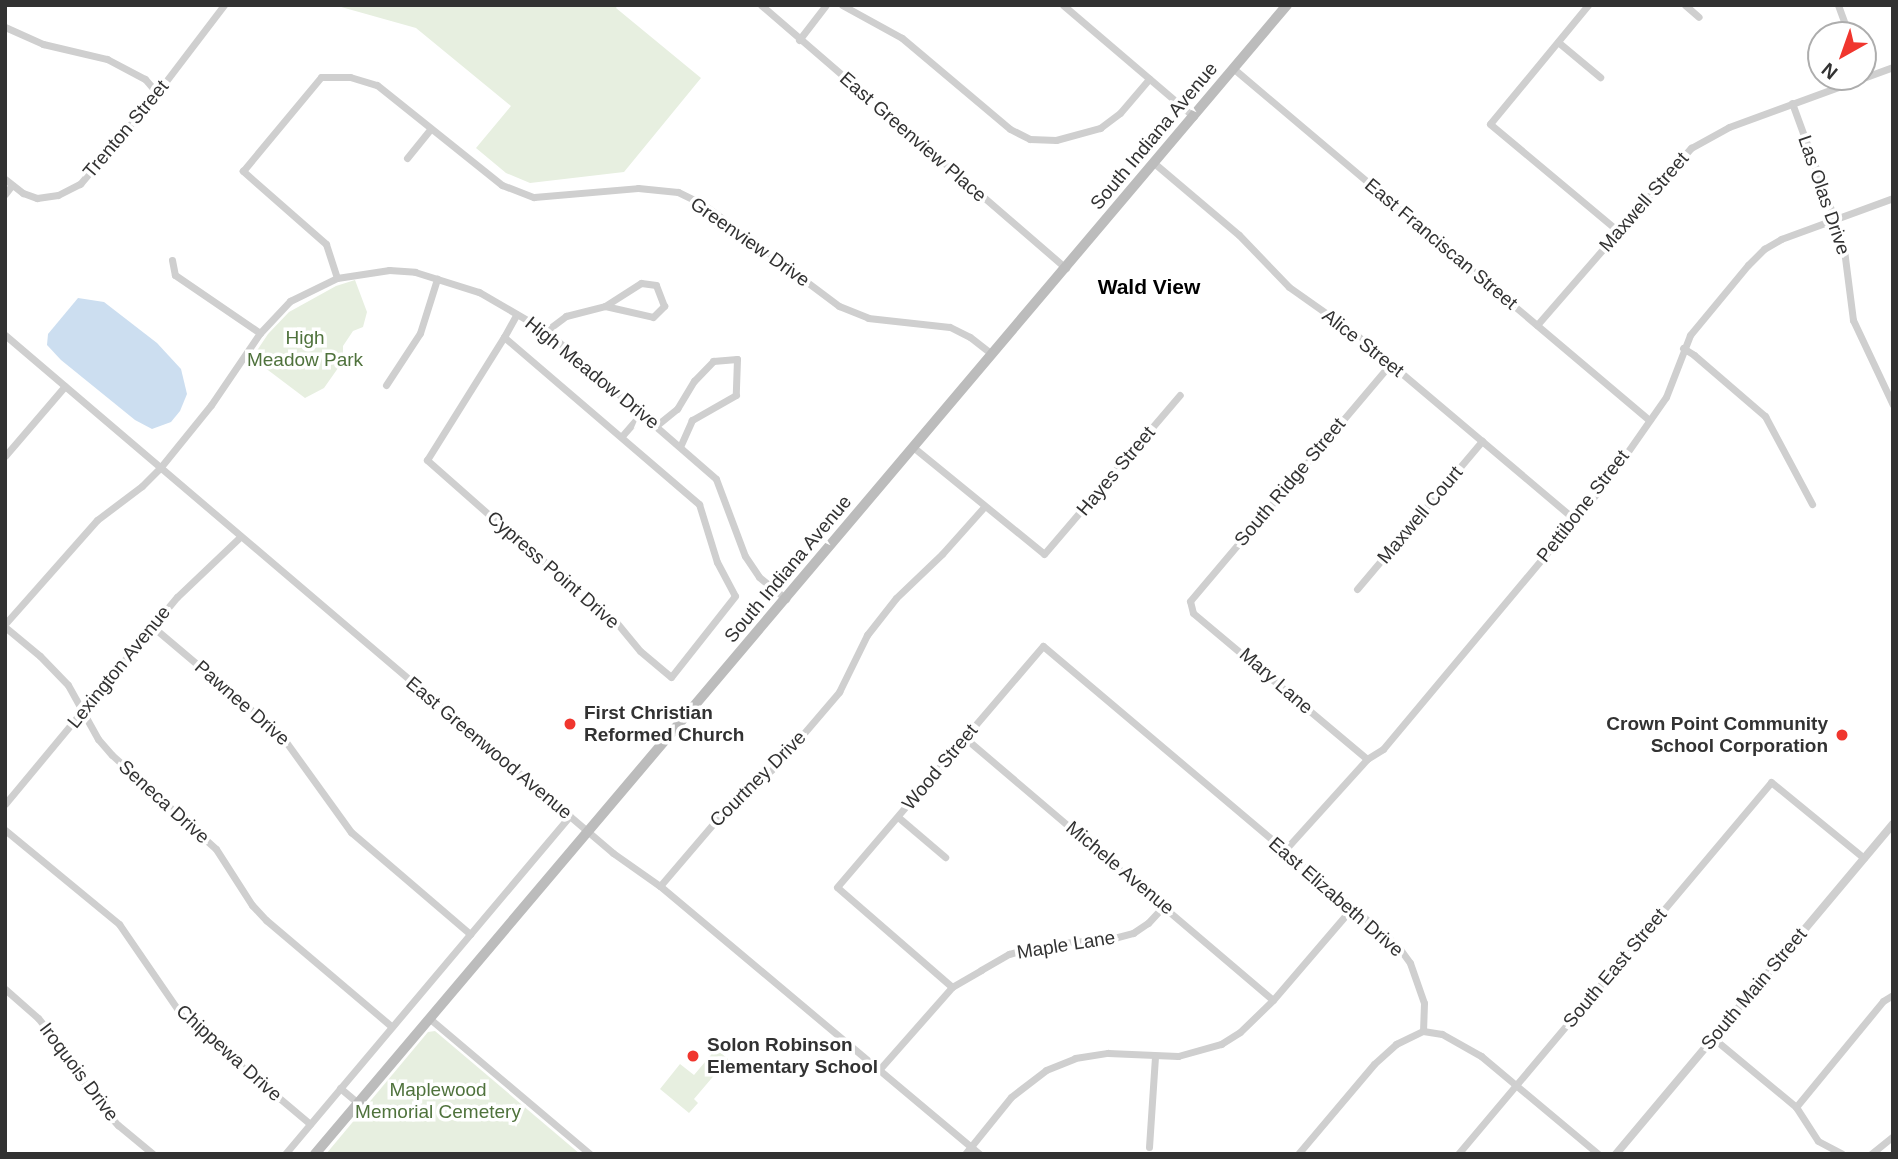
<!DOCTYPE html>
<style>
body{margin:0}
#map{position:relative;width:1898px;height:1159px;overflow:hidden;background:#fff;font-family:Helvetica,sans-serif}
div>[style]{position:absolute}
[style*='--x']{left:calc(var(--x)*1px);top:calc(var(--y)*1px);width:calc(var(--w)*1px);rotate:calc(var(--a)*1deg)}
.green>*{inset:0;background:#e7efe0}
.water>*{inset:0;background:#ccdef0}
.minor>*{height:7px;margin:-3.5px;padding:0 3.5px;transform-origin:3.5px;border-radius:3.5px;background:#cfcfcf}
.tertiary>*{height:8px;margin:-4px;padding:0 4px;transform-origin:4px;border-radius:4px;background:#cfcfcf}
.secondary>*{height:10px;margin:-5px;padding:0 5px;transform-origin:5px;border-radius:5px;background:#bcbcbc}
.dots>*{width:19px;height:19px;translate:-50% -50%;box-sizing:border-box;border:4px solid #fff;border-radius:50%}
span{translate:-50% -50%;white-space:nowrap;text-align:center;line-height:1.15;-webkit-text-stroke:7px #fff;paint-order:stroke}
.street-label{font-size:19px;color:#323232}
.park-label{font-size:19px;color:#4f723c}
.poi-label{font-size:19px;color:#323232;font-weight:700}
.left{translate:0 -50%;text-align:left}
.right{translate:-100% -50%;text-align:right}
.neighbourhood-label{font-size:21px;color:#000;font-weight:700}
.frame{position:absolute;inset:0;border:7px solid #323232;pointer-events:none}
.north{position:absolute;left:1807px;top:21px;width:70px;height:70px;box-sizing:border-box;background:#fff;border:2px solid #adadad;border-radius:50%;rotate:220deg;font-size:19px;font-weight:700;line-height:28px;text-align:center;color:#323232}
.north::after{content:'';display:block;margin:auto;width:24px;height:32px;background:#f0362e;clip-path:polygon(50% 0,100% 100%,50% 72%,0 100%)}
</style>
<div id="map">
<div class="green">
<i style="clip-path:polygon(334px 5px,618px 5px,616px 8px,701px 78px,624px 172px,530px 183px,506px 173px,476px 148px,511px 106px,416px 28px)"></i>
<i style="clip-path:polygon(355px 280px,367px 312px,363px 327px,353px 331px,343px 346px,343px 361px,324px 388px,305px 398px,252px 358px,268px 334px,289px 312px,336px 286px)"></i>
<i style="clip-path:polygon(435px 1031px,580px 1154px,326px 1154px,428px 1032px)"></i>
<i style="clip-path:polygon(716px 1049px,728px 1059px,694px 1099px,698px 1103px,689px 1113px,660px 1089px,680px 1064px,694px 1075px)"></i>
</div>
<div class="water">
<i style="clip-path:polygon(78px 298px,104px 302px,157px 343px,181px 369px,187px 394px,180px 411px,171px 422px,152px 429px,135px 420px,61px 360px,47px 345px,48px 334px)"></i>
</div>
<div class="minor">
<i style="--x:761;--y:5;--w:403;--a:40.8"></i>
<i style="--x:842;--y:5;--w:68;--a:28.8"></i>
<i style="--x:902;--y:38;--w:141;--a:40.1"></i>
<i style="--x:1010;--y:129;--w:22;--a:27"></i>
<i style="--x:1030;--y:139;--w:26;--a:2"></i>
<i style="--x:1056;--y:140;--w:46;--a:-15.3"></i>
<i style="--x:1100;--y:128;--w:25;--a:-37"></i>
<i style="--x:1120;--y:113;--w:45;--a:-49.5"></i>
<i style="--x:1063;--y:5;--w:172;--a:40.5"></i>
<i style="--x:1588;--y:5;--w:154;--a:129.5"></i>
<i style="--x:1490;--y:124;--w:167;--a:39.9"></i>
<i style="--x:1685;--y:5;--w:18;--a:41"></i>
<i style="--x:1838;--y:5;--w:32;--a:70"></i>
<i style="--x:5;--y:27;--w:42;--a:24.1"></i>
<i style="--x:43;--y:44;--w:66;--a:13.2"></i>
<i style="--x:107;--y:59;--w:43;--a:27.8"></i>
<i style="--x:145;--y:79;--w:18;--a:49"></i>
<i style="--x:799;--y:40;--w:44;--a:-52.4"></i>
<i style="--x:1558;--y:42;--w:55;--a:39.8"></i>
<i style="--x:1234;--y:69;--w:544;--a:40.22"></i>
<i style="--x:1792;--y:103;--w:148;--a:69.9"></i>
<i style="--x:1843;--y:242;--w:79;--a:82.7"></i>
<i style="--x:1853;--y:320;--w:94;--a:64.8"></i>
<i style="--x:407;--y:158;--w:36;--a:-51"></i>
<i style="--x:1154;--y:163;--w:111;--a:40.3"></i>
<i style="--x:1239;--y:235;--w:72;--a:46.1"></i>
<i style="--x:1289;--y:287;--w:80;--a:35.3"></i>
<i style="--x:1354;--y:333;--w:289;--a:40.2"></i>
<i style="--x:5;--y:179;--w:23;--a:38"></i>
<i style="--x:23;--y:193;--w:15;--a:20"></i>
<i style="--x:37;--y:198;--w:21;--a:-8"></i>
<i style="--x:58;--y:195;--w:25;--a:-27"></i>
<i style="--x:80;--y:184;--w:119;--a:-49.8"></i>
<i style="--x:157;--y:93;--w:111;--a:-52.7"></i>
<i style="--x:5;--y:194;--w:11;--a:-52"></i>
<i style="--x:172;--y:260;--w:15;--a:79"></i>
<i style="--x:175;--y:275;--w:103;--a:34.3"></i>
<i style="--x:337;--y:278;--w:36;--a:-108"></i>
<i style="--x:326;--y:244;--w:111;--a:-138.7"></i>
<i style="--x:243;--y:171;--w:122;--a:-50.3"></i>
<i style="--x:321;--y:77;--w:29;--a:0"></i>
<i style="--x:350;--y:77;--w:28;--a:17"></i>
<i style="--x:377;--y:85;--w:160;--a:38.7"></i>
<i style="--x:502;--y:185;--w:34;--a:21"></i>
<i style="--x:534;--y:197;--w:104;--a:-4.9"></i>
<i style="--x:638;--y:188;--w:40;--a:5.7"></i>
<i style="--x:678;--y:192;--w:28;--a:26"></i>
<i style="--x:703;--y:204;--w:170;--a:36.9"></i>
<i style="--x:839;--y:306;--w:31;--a:22"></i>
<i style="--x:868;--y:318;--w:82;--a:6.3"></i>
<i style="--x:950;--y:327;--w:22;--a:27"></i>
<i style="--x:970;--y:337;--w:28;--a:38"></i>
<i style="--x:1537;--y:325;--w:235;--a:-49"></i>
<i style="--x:1691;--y:148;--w:43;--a:-28.9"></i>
<i style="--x:1729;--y:127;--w:175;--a:-20.1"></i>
<i style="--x:546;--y:331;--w:25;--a:-37"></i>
<i style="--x:566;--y:316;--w:40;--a:-14.4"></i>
<i style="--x:605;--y:306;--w:49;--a:12.9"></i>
<i style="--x:653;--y:317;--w:16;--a:-45"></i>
<i style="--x:664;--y:306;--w:22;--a:-111"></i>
<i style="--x:656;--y:285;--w:15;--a:-172"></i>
<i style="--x:641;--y:283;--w:43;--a:147.4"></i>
<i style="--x:5;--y:335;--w:799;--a:40.43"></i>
<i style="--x:613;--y:853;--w:57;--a:35.1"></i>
<i style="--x:660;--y:886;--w:417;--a:40"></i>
<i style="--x:504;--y:337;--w:257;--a:40.6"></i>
<i style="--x:699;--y:504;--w:61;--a:72.8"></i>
<i style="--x:717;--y:562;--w:38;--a:62"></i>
<i style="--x:735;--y:596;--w:103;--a:128.3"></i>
<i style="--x:671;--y:677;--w:40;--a:-140"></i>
<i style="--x:640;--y:651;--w:45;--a:-129.6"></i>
<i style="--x:611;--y:616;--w:127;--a:-140.8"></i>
<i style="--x:513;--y:536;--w:115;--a:-138.5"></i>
<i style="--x:427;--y:460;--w:145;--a:-58"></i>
<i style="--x:504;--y:337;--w:26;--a:-61"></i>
<i style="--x:1683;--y:348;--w:13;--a:32"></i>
<i style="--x:1694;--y:355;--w:94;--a:40.7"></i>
<i style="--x:1765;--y:416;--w:100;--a:61.9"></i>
<i style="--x:386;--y:385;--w:62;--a:-56.8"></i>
<i style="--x:420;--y:333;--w:57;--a:-72.5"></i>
<i style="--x:657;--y:425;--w:26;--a:-39"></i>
<i style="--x:677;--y:409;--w:33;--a:-59"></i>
<i style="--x:694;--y:381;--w:28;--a:-46"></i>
<i style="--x:713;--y:361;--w:24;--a:-5"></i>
<i style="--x:737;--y:359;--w:36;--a:92"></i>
<i style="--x:736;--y:395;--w:51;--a:150.4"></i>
<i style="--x:692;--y:420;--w:27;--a:114"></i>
<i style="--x:622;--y:436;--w:30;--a:-49"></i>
<i style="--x:913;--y:447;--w:169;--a:39.2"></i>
<i style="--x:1044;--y:554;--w:209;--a:-49.5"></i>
<i style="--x:5;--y:456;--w:92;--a:-49.4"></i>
<i style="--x:1357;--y:589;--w:194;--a:-49.8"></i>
<i style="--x:5;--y:624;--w:139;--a:-48.5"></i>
<i style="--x:97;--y:520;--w:56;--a:-37.1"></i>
<i style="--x:142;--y:486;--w:25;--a:-45"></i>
<i style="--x:160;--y:468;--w:81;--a:-51"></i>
<i style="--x:211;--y:405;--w:87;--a:-55.8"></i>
<i style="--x:260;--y:333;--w:44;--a:-46.8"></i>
<i style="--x:290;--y:301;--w:52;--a:-26.1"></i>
<i style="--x:337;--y:278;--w:53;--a:-8.7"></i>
<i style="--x:389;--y:270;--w:26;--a:4"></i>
<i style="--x:415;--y:272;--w:67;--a:17.4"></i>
<i style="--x:479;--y:292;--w:78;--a:30.2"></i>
<i style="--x:546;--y:331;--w:225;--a:41"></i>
<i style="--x:716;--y:479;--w:82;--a:69.4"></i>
<i style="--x:745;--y:556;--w:25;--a:56"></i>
<i style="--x:759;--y:577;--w:35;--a:39"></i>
<i style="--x:5;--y:627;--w:45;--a:39.6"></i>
<i style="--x:40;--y:656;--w:40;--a:46"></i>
<i style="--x:68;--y:685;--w:62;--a:60.9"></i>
<i style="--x:98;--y:739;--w:21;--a:49"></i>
<i style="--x:112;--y:755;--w:140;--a:42.1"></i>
<i style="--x:216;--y:849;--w:67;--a:57.3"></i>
<i style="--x:252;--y:905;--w:21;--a:47"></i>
<i style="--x:266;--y:920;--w:165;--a:40.3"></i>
<i style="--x:153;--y:627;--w:167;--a:40.2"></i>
<i style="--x:281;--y:735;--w:120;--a:54.2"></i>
<i style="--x:351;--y:832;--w:157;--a:40.6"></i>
<i style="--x:965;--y:738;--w:404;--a:40.4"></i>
<i style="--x:1367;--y:759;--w:227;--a:-140"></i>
<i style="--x:1193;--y:613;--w:12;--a:-104"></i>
<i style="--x:1190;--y:601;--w:312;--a:-49.8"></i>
<i style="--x:5;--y:804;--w:269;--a:-50.3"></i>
<i style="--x:177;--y:597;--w:87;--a:-43.6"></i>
<i style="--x:898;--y:817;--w:62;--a:40.4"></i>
<i style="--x:5;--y:830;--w:148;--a:39.5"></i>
<i style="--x:119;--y:924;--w:113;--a:55.5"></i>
<i style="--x:183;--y:1017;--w:166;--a:40.1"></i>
<i style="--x:1284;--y:851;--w:124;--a:-47.9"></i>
<i style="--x:1367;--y:759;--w:19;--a:-32"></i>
<i style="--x:1383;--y:749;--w:351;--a:-50.1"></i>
<i style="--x:1608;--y:480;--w:101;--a:-55.1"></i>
<i style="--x:1666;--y:397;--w:66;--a:-68.8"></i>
<i style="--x:1690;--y:335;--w:91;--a:-50.4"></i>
<i style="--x:1748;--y:265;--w:23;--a:-45"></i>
<i style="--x:1764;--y:249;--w:20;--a:-30"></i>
<i style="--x:1781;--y:239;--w:119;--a:-20.1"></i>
<i style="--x:660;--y:886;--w:99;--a:-49.5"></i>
<i style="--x:724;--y:811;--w:67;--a:-40.8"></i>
<i style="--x:775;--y:767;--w:99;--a:-49.5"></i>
<i style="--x:839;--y:692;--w:64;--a:-63.8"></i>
<i style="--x:867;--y:635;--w:47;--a:-51.9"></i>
<i style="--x:896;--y:598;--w:64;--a:-43.7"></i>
<i style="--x:942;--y:554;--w:63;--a:-48.2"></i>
<i style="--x:952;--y:987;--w:152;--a:-139"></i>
<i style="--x:837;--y:887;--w:317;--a:-49.5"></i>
<i style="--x:1043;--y:646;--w:463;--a:40.2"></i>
<i style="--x:1397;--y:945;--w:22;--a:54"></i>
<i style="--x:1410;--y:963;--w:42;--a:70.7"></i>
<i style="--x:1424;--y:1003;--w:28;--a:92"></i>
<i style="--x:5;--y:989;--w:44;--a:41.3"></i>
<i style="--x:38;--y:1018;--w:28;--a:51"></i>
<i style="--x:56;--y:1040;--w:76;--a:56.3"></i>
<i style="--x:98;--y:1103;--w:30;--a:48"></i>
<i style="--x:118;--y:1125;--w:45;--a:39.6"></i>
<i style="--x:429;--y:1018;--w:211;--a:40.2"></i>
<i style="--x:1423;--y:1031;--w:19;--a:9"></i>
<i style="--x:1442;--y:1034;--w:45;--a:29.4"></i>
<i style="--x:1481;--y:1056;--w:153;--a:39.9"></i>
<i style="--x:1713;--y:1038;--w:108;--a:39.7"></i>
<i style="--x:1796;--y:1107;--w:40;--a:57.1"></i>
<i style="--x:1818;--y:1141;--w:27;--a:28"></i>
<i style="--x:878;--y:1071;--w:112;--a:-48.6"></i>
<i style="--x:952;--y:987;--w:34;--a:-30"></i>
<i style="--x:981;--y:970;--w:32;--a:-30"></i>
<i style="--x:1009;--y:954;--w:35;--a:-15"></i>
<i style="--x:1043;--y:945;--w:71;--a:-5.6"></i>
<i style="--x:1114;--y:938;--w:20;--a:-15"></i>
<i style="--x:1133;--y:933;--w:18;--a:-34"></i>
<i style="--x:1148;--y:923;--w:23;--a:-47"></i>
<i style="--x:340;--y:1088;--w:23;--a:40"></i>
<i style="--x:1796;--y:1107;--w:137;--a:-50.6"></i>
<i style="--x:1883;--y:1001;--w:12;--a:-31"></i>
<i style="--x:1149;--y:1147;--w:91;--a:-86.2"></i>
<i style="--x:285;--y:1154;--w:442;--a:-49.9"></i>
<i style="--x:965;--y:1154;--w:73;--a:-51.1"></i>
<i style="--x:1011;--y:1097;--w:44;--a:-37.6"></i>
<i style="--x:1046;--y:1070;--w:31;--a:-22"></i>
<i style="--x:1075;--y:1058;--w:33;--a:-9"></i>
<i style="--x:1108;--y:1053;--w:70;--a:2.5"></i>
<i style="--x:1178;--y:1056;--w:45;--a:-15.6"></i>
<i style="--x:1221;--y:1044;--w:22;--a:-32"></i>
<i style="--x:1240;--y:1032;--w:46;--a:-44.1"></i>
<i style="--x:1273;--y:1000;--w:120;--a:-49.4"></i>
<i style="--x:1298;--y:1154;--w:118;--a:-49.8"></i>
<i style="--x:1374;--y:1064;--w:30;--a:-42"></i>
<i style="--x:1396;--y:1044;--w:30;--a:-26"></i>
<i style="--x:1458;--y:1154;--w:486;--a:-49.9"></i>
<i style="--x:1771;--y:782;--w:120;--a:39.3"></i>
<i style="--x:1871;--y:1154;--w:28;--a:-39"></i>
</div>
<div class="tertiary">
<i style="--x:1616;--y:1154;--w:431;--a:-50"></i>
</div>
<div class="secondary">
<i style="--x:315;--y:1154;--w:1505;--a:-49.77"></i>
</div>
<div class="dots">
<i style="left:570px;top:724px;background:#f0362e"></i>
<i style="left:1842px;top:735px;background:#f0362e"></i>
<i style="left:693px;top:1056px;background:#f0362e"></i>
</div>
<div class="street-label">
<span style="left:126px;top:129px;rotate:-50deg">Trenton Street</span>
<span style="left:1154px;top:136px;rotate:-50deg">South Indiana Avenue</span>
<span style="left:913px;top:137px;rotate:41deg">East Greenview Place</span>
<span style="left:1824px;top:195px;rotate:71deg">Las Olas Drive</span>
<span style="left:1644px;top:202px;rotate:-49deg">Maxwell Street</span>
<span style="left:750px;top:242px;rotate:35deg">Greenview Drive</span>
<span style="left:1441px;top:244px;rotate:40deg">East Franciscan Street</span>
<span style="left:1363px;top:343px;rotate:38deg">Alice Street</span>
<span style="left:592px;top:373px;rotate:39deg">High Meadow Drive</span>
<span style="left:1116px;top:471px;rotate:-50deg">Hayes Street</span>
<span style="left:1290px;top:482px;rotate:-50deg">South Ridge Street</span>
<span style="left:1583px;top:506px;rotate:-52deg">Pettibone Street</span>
<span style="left:1420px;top:515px;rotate:-50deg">Maxwell Court</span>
<span style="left:788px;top:569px;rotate:-50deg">South Indiana Avenue</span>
<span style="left:553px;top:570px;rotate:41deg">Cypress Point Drive</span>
<span style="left:119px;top:667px;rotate:-51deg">Lexington Avenue</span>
<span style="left:1276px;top:681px;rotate:41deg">Mary Lane</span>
<span style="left:242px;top:703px;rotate:41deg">Pawnee Drive</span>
<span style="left:489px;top:748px;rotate:40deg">East Greenwood Avenue</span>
<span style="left:940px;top:767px;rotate:-50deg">Wood Street</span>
<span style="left:758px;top:779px;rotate:-45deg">Courtney Drive</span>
<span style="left:164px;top:802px;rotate:42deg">Seneca Drive</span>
<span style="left:1120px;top:868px;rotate:40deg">Michele Avenue</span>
<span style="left:1336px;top:897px;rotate:41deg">East Elizabeth Drive</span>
<span style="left:1066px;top:945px;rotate:-9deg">Maple Lane</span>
<span style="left:1615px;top:968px;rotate:-50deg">South East Street</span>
<span style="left:1754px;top:989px;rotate:-50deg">South Main Street</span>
<span style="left:229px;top:1053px;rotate:42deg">Chippewa Drive</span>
<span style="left:79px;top:1072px;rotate:53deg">Iroquois Drive</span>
</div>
<div class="park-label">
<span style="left:305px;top:349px">High<br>Meadow Park</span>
<span style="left:438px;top:1101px">Maplewood<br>Memorial Cemetery</span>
</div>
<div class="poi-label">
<span class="left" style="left:584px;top:724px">First Christian<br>Reformed Church</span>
<span class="right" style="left:1828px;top:735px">Crown Point Community<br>School Corporation</span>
<span class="left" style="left:707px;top:1056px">Solon Robinson<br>Elementary School</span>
</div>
<div class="neighbourhood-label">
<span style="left:1149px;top:287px">Wald View</span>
</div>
<div class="frame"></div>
<div class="north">N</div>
</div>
